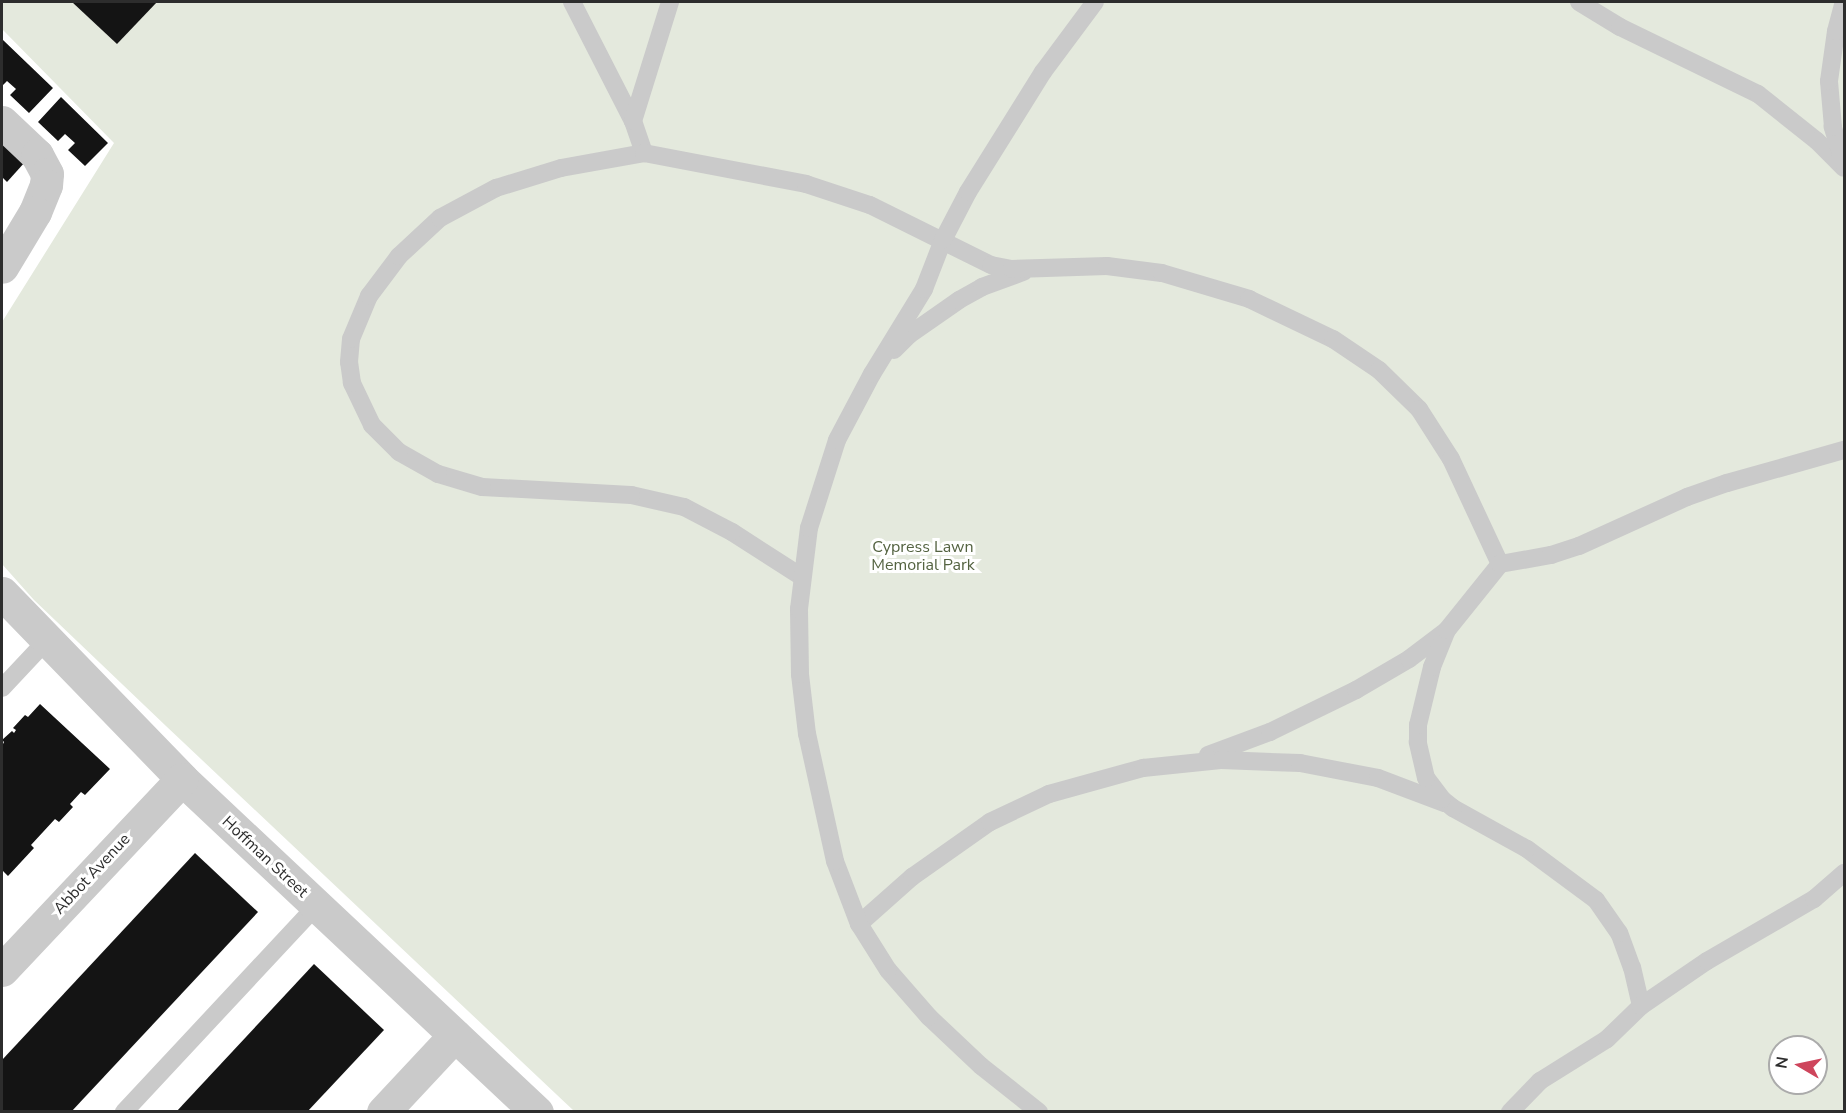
<!DOCTYPE html>
<style>
body{margin:0}
#map{position:relative;width:1846px;height:1113px;overflow:hidden;background:#fff;font-family:"Nunito Sans",sans-serif}
div>[style]{position:absolute}
[style*='--x']{left:calc(var(--x)*1px);top:calc(var(--y)*1px);width:calc(var(--w)*1px);rotate:calc(var(--a)*1deg)}
.green>*{inset:0;background:#e4e9dd}
.building>*{inset:0;background:#141414}
.lane>*{height:18px;margin:-9px;padding:0 9px;transform-origin:9px;border-radius:9px;background:#cacaca}
.street>*{height:33px;margin:-16.5px;padding:0 16.5px;transform-origin:16.5px;border-radius:16.5px;background:#cacaca}
span{translate:-50% -50%;white-space:nowrap;text-align:center;line-height:1.15;-webkit-text-stroke:6px #fff;paint-order:stroke}
.park-label{font-size:16px;color:#546341}
.street-label{font-size:16px;color:#2d2d2d}
.frame{position:absolute;inset:0;border:3px solid #2d2d2d;pointer-events:none}
.north{position:absolute;left:1768px;top:1035px;width:60px;height:60px;box-sizing:border-box;background:#fff;border:2px solid #ababab;border-radius:50%;rotate:279deg;font-size:16px;font-weight:700;line-height:24px;text-align:center;color:#2d2d2d}
.north::after{content:'';display:block;margin:auto;width:21px;height:27px;background:#ce455c;clip-path:polygon(50% 0,100% 100%,50% 72%,0 100%)}
</style>
<div id="map">
<div class="green">
<i style="clip-path:polygon(evenodd,2px 2px,1844px 2px,1844px 1111px,574px 1111px,166px 726px,34px 600px,2px 564px,2px 322px,114px 143px,2px 29px,2px 2px,1780px 1047px,1816px 1047px,1816px 1083px,1780px 1083px,1780px 1047px)"></i>
</div>
<div class="building">
<i style="clip-path:polygon(72px 2px,157px 2px,117px 44px)"></i>
<i style="clip-path:polygon(3px 40px,53px 88px,29px 113px,10px 95px,16px 89px,7px 81px,2px 86px)"></i>
<i style="clip-path:polygon(61px 97px,108px 143px,85px 166px,68px 150px,75px 143px,65px 134px,58px 141px,38px 122px)"></i>
<i style="clip-path:polygon(2px 142px,25px 162px,7px 182px,2px 177px)"></i>
<i style="clip-path:polygon(40px 704px,110px 769px,85px 795px,81px 792px,70px 804px,73px 807px,59px 822px,55px 819px,31px 845px,34px 848px,8px 876px,3px 871px,2px 874px,2px 746px,4px 742px,2px 740px,12px 731px,14px 733px,16px 730px,13px 728px,25px 715px,28px 717px)"></i>
<i style="clip-path:polygon(195px 853px,258px 912px,71px 1112px,2px 1112px,2px 1060px)"></i>
<i style="clip-path:polygon(314px 964px,384px 1030px,307px 1112px,176px 1112px)"></i>
</div>
<div class="lane">
<i style="--x:572;--y:2;--w:134;--a:62.9"></i>
<i style="--x:633;--y:121;--w:34;--a:71"></i>
<i style="--x:1579;--y:2;--w:48;--a:31.4"></i>
<i style="--x:1620;--y:27;--w:153;--a:25.9"></i>
<i style="--x:1758;--y:94;--w:75;--a:38.5"></i>
<i style="--x:1817;--y:141;--w:38;--a:45"></i>
<i style="--x:633;--y:121;--w:125;--a:-72.7"></i>
<i style="--x:1844;--y:164;--w:39;--a:-107"></i>
<i style="--x:1833;--y:127;--w:46;--a:-95"></i>
<i style="--x:1829;--y:81;--w:50;--a:-82"></i>
<i style="--x:1836;--y:31;--w:30;--a:-75"></i>
<i style="--x:894;--y:350;--w:21;--a:-45"></i>
<i style="--x:909;--y:335;--w:61;--a:-35"></i>
<i style="--x:959;--y:300;--w:26;--a:-29"></i>
<i style="--x:982;--y:287;--w:44;--a:-20.1"></i>
<i style="--x:802;--y:577;--w:83;--a:-147.3"></i>
<i style="--x:732;--y:532;--w:54;--a:-152.5"></i>
<i style="--x:684;--y:507;--w:54;--a:-167.2"></i>
<i style="--x:631;--y:495;--w:149;--a:-176.9"></i>
<i style="--x:482;--y:487;--w:46;--a:-163.5"></i>
<i style="--x:438;--y:474;--w:45;--a:-150.6"></i>
<i style="--x:399;--y:452;--w:38;--a:-135"></i>
<i style="--x:372;--y:425;--w:47;--a:-115.5"></i>
<i style="--x:352;--y:383;--w:21;--a:-98"></i>
<i style="--x:349;--y:362;--w:23;--a:-85"></i>
<i style="--x:351;--y:339;--w:47;--a:-67.3"></i>
<i style="--x:369;--y:296;--w:50;--a:-53.1"></i>
<i style="--x:399;--y:256;--w:56;--a:-42.8"></i>
<i style="--x:440;--y:218;--w:64;--a:-28.2"></i>
<i style="--x:496;--y:188;--w:68;--a:-17.1"></i>
<i style="--x:561;--y:168;--w:84;--a:-10.2"></i>
<i style="--x:644;--y:153;--w:165;--a:10.8"></i>
<i style="--x:806;--y:184;--w:67;--a:18.2"></i>
<i style="--x:870;--y:205;--w:135;--a:26.4"></i>
<i style="--x:991;--y:265;--w:21;--a:11"></i>
<i style="--x:1012;--y:269;--w:95;--a:-1.8"></i>
<i style="--x:1107;--y:266;--w:55;--a:7.3"></i>
<i style="--x:1162;--y:273;--w:91;--a:16.6"></i>
<i style="--x:1249;--y:299;--w:93;--a:25.5"></i>
<i style="--x:1333;--y:339;--w:55;--a:34"></i>
<i style="--x:1379;--y:370;--w:56;--a:44.3"></i>
<i style="--x:1419;--y:409;--w:59;--a:57.4"></i>
<i style="--x:1451;--y:459;--w:116;--a:65"></i>
<i style="--x:2;--y:688;--w:66;--a:-46.8"></i>
<i style="--x:1208;--y:755;--w:66;--a:-20.4"></i>
<i style="--x:1270;--y:732;--w:96;--a:-26"></i>
<i style="--x:1356;--y:690;--w:61;--a:-30.3"></i>
<i style="--x:1409;--y:659;--w:46;--a:-37.1"></i>
<i style="--x:859;--y:924;--w:71;--a:-41.6"></i>
<i style="--x:912;--y:877;--w:95;--a:-35.2"></i>
<i style="--x:990;--y:822;--w:65;--a:-25.4"></i>
<i style="--x:1049;--y:794;--w:98;--a:-15.5"></i>
<i style="--x:1143;--y:768;--w:78;--a:-5.9"></i>
<i style="--x:1221;--y:760;--w:79;--a:2.2"></i>
<i style="--x:1300;--y:763;--w:79;--a:10.9"></i>
<i style="--x:1378;--y:778;--w:71;--a:20.7"></i>
<i style="--x:1641;--y:1006;--w:39;--a:-103"></i>
<i style="--x:1632;--y:968;--w:37;--a:-110"></i>
<i style="--x:1619;--y:933;--w:40;--a:-124.9"></i>
<i style="--x:1596;--y:900;--w:86;--a:-143.5"></i>
<i style="--x:1527;--y:849;--w:85;--a:-151"></i>
<i style="--x:1453;--y:808;--w:14;--a:-141"></i>
<i style="--x:1442;--y:799;--w:26;--a:-127"></i>
<i style="--x:1426;--y:778;--w:37;--a:-103"></i>
<i style="--x:1418;--y:742;--w:17;--a:-90"></i>
<i style="--x:1418;--y:725;--w:60;--a:-76.4"></i>
<i style="--x:1432;--y:667;--w:40;--a:-68"></i>
<i style="--x:1447;--y:630;--w:85;--a:-51.2"></i>
<i style="--x:1500;--y:564;--w:52;--a:-10"></i>
<i style="--x:1551;--y:555;--w:29;--a:-18"></i>
<i style="--x:1579;--y:546;--w:119;--a:-24.4"></i>
<i style="--x:1687;--y:497;--w:42;--a:-19.3"></i>
<i style="--x:1727;--y:483;--w:122;--a:-15.8"></i>
<i style="--x:124;--y:1112;--w:283;--a:-47"></i>
<i style="--x:1039;--y:1112;--w:74;--a:-141.6"></i>
<i style="--x:981;--y:1066;--w:71;--a:-136.7"></i>
<i style="--x:929;--y:1017;--w:62;--a:-131.1"></i>
<i style="--x:888;--y:970;--w:54;--a:-122.2"></i>
<i style="--x:859;--y:924;--w:67;--a:-110.9"></i>
<i style="--x:835;--y:861;--w:130;--a:-102.4"></i>
<i style="--x:807;--y:734;--w:60;--a:-96.7"></i>
<i style="--x:800;--y:674;--w:65;--a:-90.9"></i>
<i style="--x:799;--y:609;--w:82;--a:-83"></i>
<i style="--x:809;--y:528;--w:92;--a:-72.3"></i>
<i style="--x:837;--y:440;--w:75;--a:-62.1"></i>
<i style="--x:872;--y:374;--w:100;--a:-58.5"></i>
<i style="--x:924;--y:289;--w:53;--a:-68.8"></i>
<i style="--x:943;--y:240;--w:54;--a:-62.5"></i>
<i style="--x:968;--y:192;--w:142;--a:-58"></i>
<i style="--x:1043;--y:72;--w:87;--a:-53.4"></i>
<i style="--x:1510;--y:1112;--w:43;--a:-45.9"></i>
<i style="--x:1540;--y:1081;--w:79;--a:-32.1"></i>
<i style="--x:1607;--y:1039;--w:47;--a:-44.1"></i>
<i style="--x:1641;--y:1006;--w:80;--a:-34.3"></i>
<i style="--x:1707;--y:961;--w:124;--a:-30.1"></i>
<i style="--x:1814;--y:899;--w:40;--a:-41"></i>
</div>
<div class="street">
<i style="--x:2;--y:122;--w:48;--a:43.3"></i>
<i style="--x:37;--y:155;--w:21;--a:62"></i>
<i style="--x:47;--y:174;--w:11;--a:95"></i>
<i style="--x:46;--y:185;--w:29;--a:112"></i>
<i style="--x:35;--y:212;--w:64;--a:121"></i>
<i style="--x:2;--y:593;--w:259;--a:45.9"></i>
<i style="--x:182;--y:779;--w:487;--a:43.2"></i>
<i style="--x:2;--y:970;--w:262;--a:-46.7"></i>
<i style="--x:383;--y:1112;--w:105;--a:-46.9"></i>
</div>
<div class="park-label">
<span style="left:923px;top:556px">Cypress Lawn<br>Memorial Park</span>
</div>
<div class="street-label">
<span style="left:265px;top:857px;rotate:43deg">Hoffman Street</span>
<span style="left:92px;top:874px;rotate:-47deg">Abbot Avenue</span>
</div>
<div class="frame"></div>
<div class="north">N</div>
</div>
